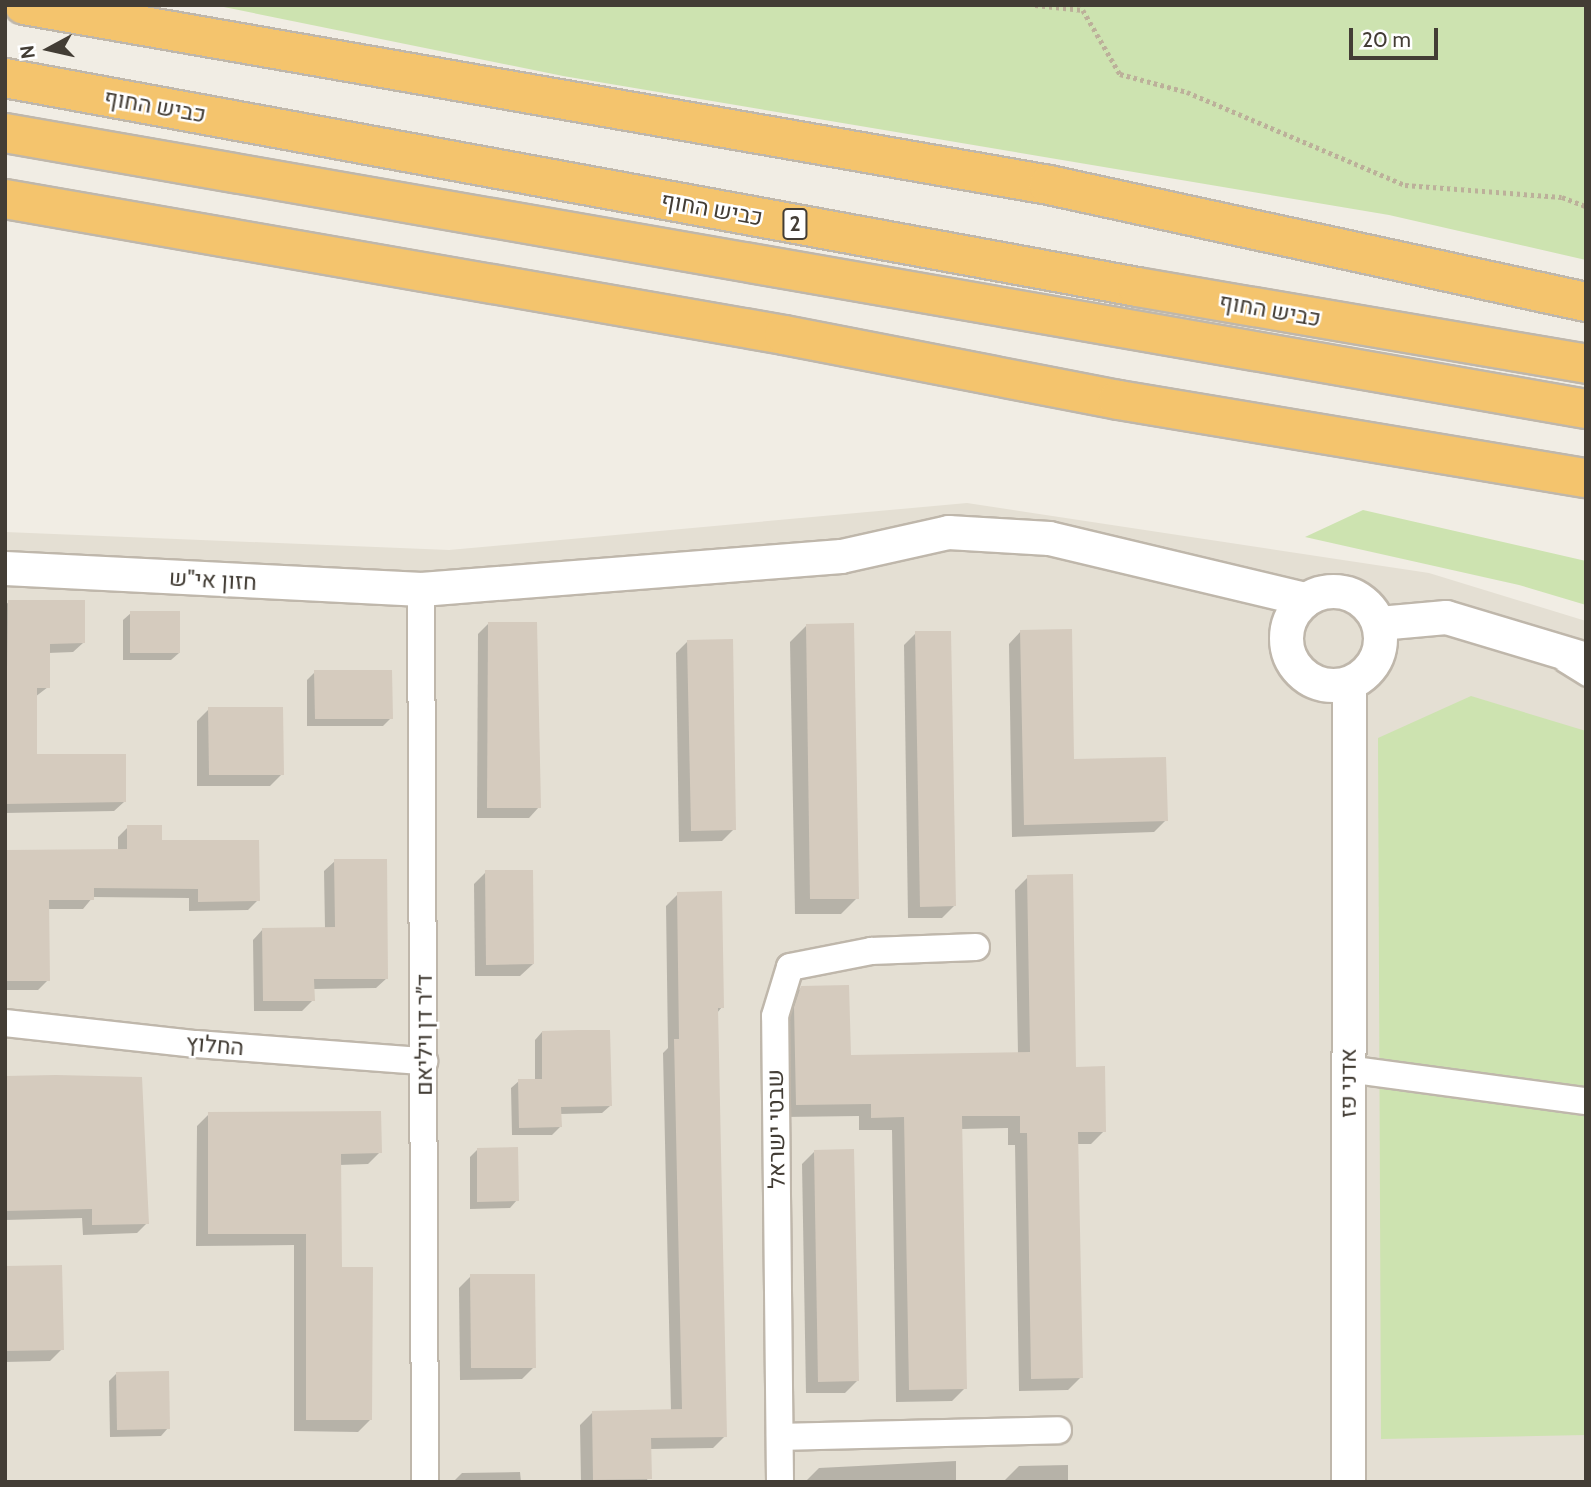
<!DOCTYPE html>
<meta charset="utf-8">
<style>
body{margin:0}
#map{position:relative;width:1591px;height:1487px;overflow:hidden;background:#f1ede4;font-family:Cabin,Heebo,sans-serif}
div>[style]{position:absolute}
[style*='--x']{left:calc(var(--x)*1px);top:calc(var(--y)*1px);width:calc(var(--w)*1px);rotate:calc(var(--a)*1deg)}
.residential>*{inset:0;background:#e4dfd3}
.green>*{inset:0;background:#cde3b0}
.shadow>*{inset:0;background:#0003}
.building>*{inset:0;background:#d5cbbe}
.path>*{height:4.5px;margin-top:-2.25px;transform-origin:0;background:repeating-linear-gradient(90deg,#bcb09a 0 3.5px,transparent 0 7px)}
.roads{filter:drop-shadow(2px 0 #bfb7ab) drop-shadow(-2px 0 #bfb7ab) drop-shadow(0 2px #bfb7ab) drop-shadow(0 -2px #bfb7ab)}
.service>*{height:12px;margin:-6px;padding:0 6px;transform-origin:6px;border-radius:6px;background:#fff}
.minor>*{height:26px;margin:-13px;padding:0 13px;transform-origin:13px;border-radius:13px;background:#fff}
.tertiary>*{height:33px;margin:-16.5px;padding:0 16.5px;transform-origin:16.5px;border-radius:16.5px;background:#fff}
.tertiary>.ring{margin:-16.5px;padding:0;box-sizing:content-box;background:none;border:33px solid #fff;border-radius:50%}
.motorway>*{height:38px;margin:-19px;padding:0 19px;transform-origin:19px;border-radius:19px;background:#f4c46d}
span{translate:-50% -50%;white-space:nowrap;text-align:center;line-height:1.15;-webkit-text-stroke:5px #fff;paint-order:stroke}
.shield-label span{padding:2px 5px;background:#fff;border:2px solid;border-radius:5px;-webkit-text-stroke-width:0}
.shield-label{font-size:21px;color:#433d35;font-weight:700}
.street-label{font-size:23px;color:#433d35}
.frame{position:absolute;inset:0;border:7px solid #433d35;pointer-events:none}
.north{position:absolute;left:14px;top:14px;width:70px;height:70px;-webkit-text-stroke:5px #fff;paint-order:stroke;rotate:262deg;font-size:19px;font-weight:700;line-height:28px;text-align:center;color:#433d35}
.north::after{content:'';display:block;margin:auto;width:24px;height:32px;background:#433d35;clip-path:polygon(50% 0,100% 100%,50% 72%,0 100%)}
.scale{position:absolute;left:1349px;top:28px;width:89px;height:32px;box-sizing:border-box;border:4px solid #433d35;border-top:0;padding-left:9px;font-size:21px;line-height:24px;white-space:nowrap;color:#433d35;-webkit-text-stroke:5px #fff;paint-order:stroke}
</style>
<div id="map">
<div class="residential">
<i style="clip-path:polygon(967px 503px,1429px 573px,1586px 621px,1586px 1482px,5px 1482px,5px 532px,449px 550px)"></i>
</div>
<div class="green">
<i style="clip-path:polygon(214px 5px,1586px 5px,1586px 260px,1389px 215px,563px 76px)"></i>
<i style="clip-path:polygon(1363px 510px,1586px 561px,1586px 605px,1519px 585px,1305px 537px)"></i>
<i style="clip-path:polygon(1471px 696px,1586px 731px,1586px 1435px,1381px 1439px,1378px 738px)"></i>
</div>
<div class="shadow">
<i style="clip-path:polygon(9px 602px,83px 643px,73px 652px,48px 653px,48px 687px,35px 697px,35px 756px,124px 802px,114px 811px,5px 813px,5px 605px)"></i>
<i style="clip-path:polygon(131px 613px,179px 653px,171px 660px,123px 660px,123px 620px)"></i>
<i style="clip-path:polygon(488px 624px,539px 807px,529px 818px,477px 818px,478px 634px)"></i>
<i style="clip-path:polygon(806px 626px,857px 898px,841px 914px,795px 914px,790px 642px)"></i>
<i style="clip-path:polygon(1021px 631px,1072px 761px,1166px 820px,1154px 832px,1012px 837px,1009px 644px)"></i>
<i style="clip-path:polygon(916px 633px,954px 906px,942px 918px,908px 918px,904px 645px)"></i>
<i style="clip-path:polygon(688px 641px,734px 829px,722px 841px,679px 842px,676px 653px)"></i>
<i style="clip-path:polygon(315px 672px,391px 718px,383px 726px,307px 726px,307px 680px)"></i>
<i style="clip-path:polygon(209px 709px,282px 774px,270px 786px,197px 786px,197px 721px)"></i>
<i style="clip-path:polygon(128px 827px,258px 900px,248px 910px,189px 911px,189px 898px,93px 897px,83px 909px,47px 909px,48px 980px,38px 990px,5px 990px,5px 851px,118px 850px,118px 837px)"></i>
<i style="clip-path:polygon(335px 861px,387px 978px,376px 988px,313px 989px,313px 1000px,302px 1011px,254px 1011px,253px 940px,263px 929px,325px 929px,324px 871px)"></i>
<i style="clip-path:polygon(486px 872px,533px 964px,520px 976px,475px 976px,474px 884px)"></i>
<i style="clip-path:polygon(1028px 877px,1075px 1069px,1104px 1131px,1091px 1144px,1077px 1144px,1081px 1377px,1068px 1390px,1019px 1391px,1015px 1145px,1008px 1145px,1008px 1128px,961px 1129px,965px 1388px,952px 1401px,896px 1402px,892px 1130px,859px 1130px,859px 1116px,784px 1117px,788px 1001px,801px 988px,849px 1057px,1018px 1054px,1015px 890px)"></i>
<i style="clip-path:polygon(678px 894px,722px 1007px,717px 1013px,725px 1436px,713px 1448px,650px 1449px,647px 1482px,581px 1482px,580px 1425px,592px 1413px,671px 1411px,663px 1053px,668px 1048px,666px 906px)"></i>
<i style="clip-path:polygon(542px 1032px,610px 1106px,602px 1113px,560px 1114px,560px 1127px,552px 1135px,512px 1135px,511px 1088px,519px 1081px,535px 1080px,535px 1040px)"></i>
<i style="clip-path:polygon(5px 1078px,147px 1223px,137px 1233px,83px 1235px,82px 1218px,5px 1220px)"></i>
<i style="clip-path:polygon(209px 1114px,380px 1152px,368px 1164px,339px 1165px,340px 1269px,370px 1420px,358px 1432px,294px 1431px,294px 1245px,196px 1246px,197px 1126px)"></i>
<i style="clip-path:polygon(477px 1150px,517px 1200px,510px 1208px,470px 1209px,470px 1157px)"></i>
<i style="clip-path:polygon(814px 1152px,857px 1381px,845px 1393px,806px 1393px,802px 1164px)"></i>
<i style="clip-path:polygon(5px 1268px,62px 1349px,50px 1361px,5px 1362px)"></i>
<i style="clip-path:polygon(471px 1276px,534px 1367px,522px 1379px,460px 1380px,459px 1288px)"></i>
<i style="clip-path:polygon(116px 1374px,168px 1428px,161px 1436px,110px 1437px,109px 1381px)"></i>
<i style="clip-path:polygon(956px 1461px,956px 1482px,805px 1482px,819px 1468px)"></i>
<i style="clip-path:polygon(1068px 1465px,1068px 1482px,1003px 1482px,1019px 1466px)"></i>
<i style="clip-path:polygon(520px 1472px,521px 1482px,453px 1482px,462px 1473px)"></i>
</div>
<div class="building">
<i style="clip-path:polygon(8px 600px,85px 600px,85px 643px,50px 644px,50px 688px,37px 688px,37px 754px,126px 754px,126px 802px,5px 804px)"></i>
<i style="clip-path:polygon(130px 611px,180px 611px,180px 653px,130px 653px)"></i>
<i style="clip-path:polygon(488px 622px,537px 622px,541px 808px,487px 808px)"></i>
<i style="clip-path:polygon(854px 623px,859px 899px,810px 899px,806px 624px)"></i>
<i style="clip-path:polygon(1072px 629px,1074px 759px,1166px 757px,1168px 821px,1024px 825px,1020px 630px)"></i>
<i style="clip-path:polygon(915px 631px,951px 631px,956px 906px,920px 907px)"></i>
<i style="clip-path:polygon(733px 639px,736px 830px,691px 831px,687px 640px)"></i>
<i style="clip-path:polygon(314px 670px,392px 670px,393px 719px,315px 719px)"></i>
<i style="clip-path:polygon(208px 707px,283px 707px,284px 775px,209px 775px)"></i>
<i style="clip-path:polygon(127px 825px,162px 825px,162px 840px,259px 840px,260px 901px,198px 902px,198px 889px,94px 888px,94px 900px,49px 900px,50px 981px,5px 981px,5px 850px,127px 849px)"></i>
<i style="clip-path:polygon(334px 859px,387px 859px,388px 979px,314px 979px,315px 1001px,263px 1001px,262px 928px,335px 927px)"></i>
<i style="clip-path:polygon(485px 870px,533px 870px,534px 964px,486px 965px)"></i>
<i style="clip-path:polygon(1073px 874px,1076px 1067px,1105px 1066px,1106px 1132px,1078px 1132px,1083px 1378px,1031px 1379px,1027px 1133px,1020px 1133px,1020px 1116px,962px 1116px,967px 1389px,909px 1390px,904px 1117px,871px 1118px,871px 1104px,796px 1105px,794px 1007px,801px 986px,849px 985px,851px 1055px,1030px 1052px,1027px 875px)"></i>
<i style="clip-path:polygon(722px 891px,724px 1008px,718px 1008px,727px 1437px,651px 1438px,652px 1479px,593px 1480px,592px 1411px,682px 1409px,674px 1039px,679px 1039px,677px 892px)"></i>
<i style="clip-path:polygon(578px 1030px,610px 1030px,612px 1106px,561px 1107px,562px 1127px,519px 1128px,518px 1079px,542px 1079px,542px 1031px)"></i>
<i style="clip-path:polygon(56px 1075px,142px 1077px,149px 1224px,92px 1225px,92px 1209px,5px 1211px,5px 1076px)"></i>
<i style="clip-path:polygon(381px 1111px,382px 1153px,341px 1154px,342px 1267px,373px 1267px,372px 1420px,306px 1420px,306px 1234px,208px 1234px,208px 1112px)"></i>
<i style="clip-path:polygon(518px 1147px,519px 1201px,477px 1202px,477px 1148px)"></i>
<i style="clip-path:polygon(854px 1149px,859px 1381px,818px 1382px,814px 1150px)"></i>
<i style="clip-path:polygon(62px 1265px,64px 1350px,5px 1351px,5px 1266px)"></i>
<i style="clip-path:polygon(470px 1274px,535px 1274px,536px 1368px,471px 1368px)"></i>
<i style="clip-path:polygon(169px 1371px,170px 1429px,117px 1430px,116px 1372px)"></i>
</div>
<div class="path">
<i style="--x:1035;--y:5;--w:48;--a:5.9"></i>
<i style="--x:1083;--y:10;--w:74;--a:60"></i>
<i style="--x:1120;--y:74;--w:69;--a:15"></i>
<i style="--x:1187;--y:92;--w:237;--a:23.1"></i>
<i style="--x:1405;--y:185;--w:157;--a:4.4"></i>
<i style="--x:1562;--y:197;--w:26;--a:21"></i>
</div>
<div class="roads">
<div class="service">
<i style="--x:1562;--y:665;--w:28;--a:32"></i>
</div>
<div class="minor">
<i style="--x:421;--y:589;--w:893;--a:89.74"></i>
<i style="--x:5;--y:1023;--w:192;--a:6.3"></i>
<i style="--x:196;--y:1044;--w:229;--a:4.3"></i>
<i style="--x:1348;--y:1069;--w:240;--a:7.7"></i>
<i style="--x:780;--y:1437;--w:278;--a:-1.4"></i>
<i style="--x:780;--y:1482;--w:466;--a:-90.6"></i>
<i style="--x:775;--y:1016;--w:51;--a:-73"></i>
<i style="--x:790;--y:967;--w:83;--a:-11.2"></i>
<i style="--x:871;--y:951;--w:105;--a:-2.2"></i>
</div>
<div class="tertiary">
<i style="--x:5;--y:568;--w:417;--a:2.9"></i>
<i style="--x:421;--y:589;--w:421;--a:-4.5"></i>
<i style="--x:841;--y:556;--w:110;--a:-12.6"></i>
<i style="--x:948;--y:532;--w:101;--a:3.4"></i>
<i style="--x:1049;--y:538;--w:264;--a:13.4"></i>
<i class="ring" style="left:1286px;top:591px;width:61px;height:61px"></i>
<i style="--x:1379;--y:623;--w:67;--a:-5.1"></i>
<i style="--x:1446;--y:617;--w:146;--a:16.7"></i>
<i style="--x:1348;--y:1482;--w:798;--a:-89.93"></i>
</div>
<div class="motorway">
<i style="--x:24;--y:5;--w:1041;--a:9.96"></i>
<i style="--x:1049;--y:185;--w:550;--a:12.29"></i>
<i style="--x:5;--y:78;--w:1151;--a:10.46"></i>
<i style="--x:1137;--y:287;--w:456;--a:9.7"></i>
<i style="--x:5;--y:133;--w:1605;--a:9.9"></i>
<i style="--x:5;--y:199;--w:791;--a:9.9"></i>
<i style="--x:784;--y:335;--w:340;--a:11"></i>
<i style="--x:1118;--y:400;--w:474;--a:9.5"></i>
</div>
</div>
<div class="shield-label">
<span style="left:795px;top:224px">2</span>
</div>
<div class="street-label">
<span style="left:155px;top:106px;rotate:10deg">כביש החוף</span>
<span style="left:712px;top:209px;rotate:10deg">כביש החוף</span>
<span style="left:1270px;top:310px;rotate:10deg">כביש החוף</span>
<span style="left:213px;top:580px;rotate:3deg">חזון אי"ש</span>
<span style="left:424px;top:1035px;rotate:-90deg">ד״ר דן ויליאם</span>
<span style="left:215px;top:1045px;rotate:5deg">החלוץ</span>
<span style="left:1348px;top:1083px;rotate:-90deg">אדני פז</span>
<span style="left:776px;top:1129px;rotate:-91deg">שבטי ישראל</span>
</div>
<div class="frame"></div>
<div class="north">N</div>
<div class="scale">20 m</div>
</div>
